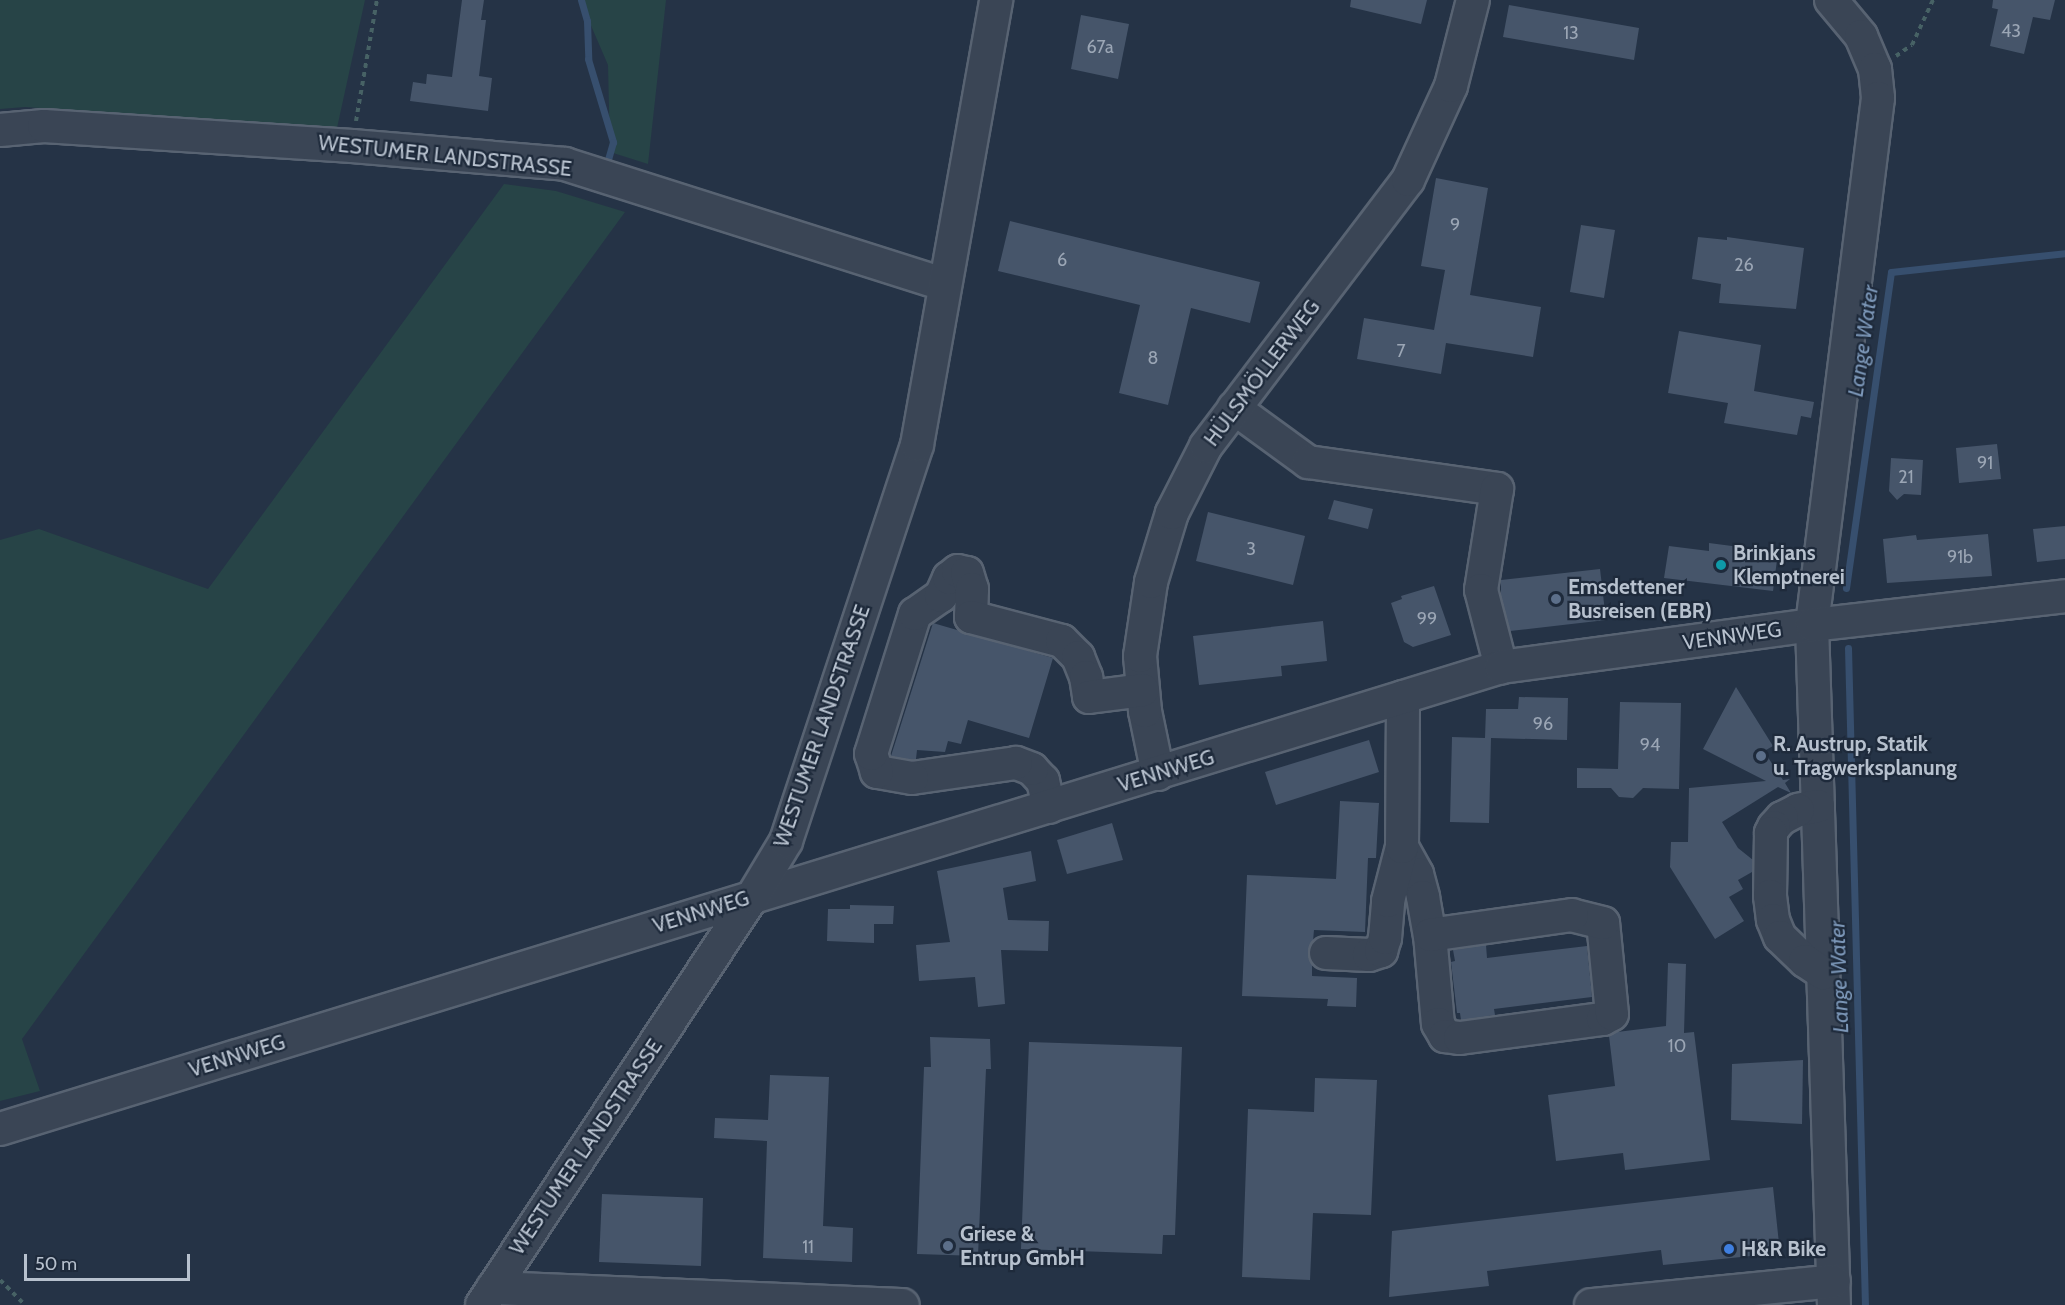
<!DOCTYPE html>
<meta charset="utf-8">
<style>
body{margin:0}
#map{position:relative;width:2065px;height:1305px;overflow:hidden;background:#253346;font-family:Cabin,sans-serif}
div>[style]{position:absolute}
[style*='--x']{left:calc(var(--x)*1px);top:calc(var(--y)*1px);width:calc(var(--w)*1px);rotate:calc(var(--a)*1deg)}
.green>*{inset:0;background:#274447}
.stream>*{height:7px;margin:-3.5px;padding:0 3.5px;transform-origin:3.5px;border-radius:3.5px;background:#374f6e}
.building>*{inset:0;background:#46556a}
.path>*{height:4px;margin-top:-2px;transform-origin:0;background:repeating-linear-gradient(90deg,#476265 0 4.5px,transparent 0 9px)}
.roads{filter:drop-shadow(2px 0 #586372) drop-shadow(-2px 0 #586372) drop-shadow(0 2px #586372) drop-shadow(0 -2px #586372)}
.minor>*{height:32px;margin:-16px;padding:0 16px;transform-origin:16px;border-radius:16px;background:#3a4555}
.dots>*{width:16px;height:16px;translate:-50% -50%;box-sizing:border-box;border:3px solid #1e2a3b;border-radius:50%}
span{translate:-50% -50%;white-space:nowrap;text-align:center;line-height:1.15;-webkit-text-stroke:4.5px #1e2a3b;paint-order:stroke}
.number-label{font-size:18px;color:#9ba6b5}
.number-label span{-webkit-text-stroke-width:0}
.street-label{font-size:21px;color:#b7c1ce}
.poi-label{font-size:21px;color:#b7c1ce;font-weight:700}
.left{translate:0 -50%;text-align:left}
.water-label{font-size:22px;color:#7c97b8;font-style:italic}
.scale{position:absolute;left:24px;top:1254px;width:166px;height:27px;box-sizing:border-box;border:3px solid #b7c1ce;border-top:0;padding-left:8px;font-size:18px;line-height:21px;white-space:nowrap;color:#b7c1ce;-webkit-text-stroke:4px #1e2a3b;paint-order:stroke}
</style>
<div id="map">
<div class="green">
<i style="clip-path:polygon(0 0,365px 0,337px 128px,25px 107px,0 109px)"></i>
<i style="clip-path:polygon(580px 0,666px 0,648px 164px,610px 152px,608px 65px)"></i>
<i style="clip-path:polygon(504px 184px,556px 191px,625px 212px,22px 1039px,40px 1091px,0 1101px,0 540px,39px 529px,208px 589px)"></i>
</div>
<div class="stream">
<i style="--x:581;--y:0;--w:22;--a:74"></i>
<i style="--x:587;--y:21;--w:38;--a:88"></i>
<i style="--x:588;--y:59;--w:87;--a:73.2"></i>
<i style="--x:613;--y:142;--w:25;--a:106"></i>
<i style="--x:1846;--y:588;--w:319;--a:-81.9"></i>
<i style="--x:1891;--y:272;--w:175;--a:-6.2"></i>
<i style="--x:1848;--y:648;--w:657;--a:88.52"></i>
</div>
<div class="building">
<i style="clip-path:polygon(462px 0,484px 0,481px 20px,486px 20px,479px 76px,492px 78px,488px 111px,410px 101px,413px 82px,426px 84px,427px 74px,452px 77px)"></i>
<i style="clip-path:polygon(1351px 0,1427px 0,1421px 24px,1350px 7px)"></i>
<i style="clip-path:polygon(1993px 0,2055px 0,2050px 20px,2033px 17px,2024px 54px,1990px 46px,1998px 9px,2015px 13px,1992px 8px)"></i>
<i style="clip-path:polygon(1509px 5px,1639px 28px,1634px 60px,1503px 37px)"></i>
<i style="clip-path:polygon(1081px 15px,1129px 24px,1118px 79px,1071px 69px)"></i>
<i style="clip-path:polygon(1436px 178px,1488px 188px,1470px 295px,1541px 307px,1533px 357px,1446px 343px,1441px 374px,1357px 359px,1364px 318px,1434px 330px,1445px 270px,1421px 266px)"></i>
<i style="clip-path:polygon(1010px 221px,1260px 282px,1250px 323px,1191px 308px,1168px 405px,1119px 393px,1140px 305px,998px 271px)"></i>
<i style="clip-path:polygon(1581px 225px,1615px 230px,1604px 298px,1570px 292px)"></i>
<i style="clip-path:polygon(1698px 237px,1727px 240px,1727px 237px,1804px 248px,1796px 309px,1719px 303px,1721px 284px,1692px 279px)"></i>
<i style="clip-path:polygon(1679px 331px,1761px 345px,1754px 391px,1814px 402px,1811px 418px,1801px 416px,1797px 435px,1724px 423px,1728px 403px,1668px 393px)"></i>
<i style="clip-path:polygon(1997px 444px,2001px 479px,1959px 483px,1956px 448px)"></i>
<i style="clip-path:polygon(1891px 458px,1923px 460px,1921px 495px,1904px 494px,1897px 500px,1889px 491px)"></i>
<i style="clip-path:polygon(1334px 500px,1373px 509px,1368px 529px,1328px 519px)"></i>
<i style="clip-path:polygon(1208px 512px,1305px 536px,1293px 585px,1196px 561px)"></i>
<i style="clip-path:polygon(2065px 526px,2065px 559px,2037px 562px,2033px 529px)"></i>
<i style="clip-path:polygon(1988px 534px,1992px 576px,1887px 583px,1883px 539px,1916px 535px,1917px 540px)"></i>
<i style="clip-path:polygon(1709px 543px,1778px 552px,1773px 591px,1664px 578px,1669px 546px,1709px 551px)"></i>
<i style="clip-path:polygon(1600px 569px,1606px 620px,1510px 631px,1501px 597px,1501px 580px)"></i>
<i style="clip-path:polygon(1434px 586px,1451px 635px,1413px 647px,1404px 642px,1391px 603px,1402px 599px,1401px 596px)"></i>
<i style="clip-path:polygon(1323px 621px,1327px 661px,1281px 666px,1282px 676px,1199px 685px,1193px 636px)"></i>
<i style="clip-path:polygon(933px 623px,1053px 658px,1029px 738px,968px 720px,961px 744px,948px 741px,945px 752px,917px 750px,916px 759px,913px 760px,891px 756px)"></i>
<i style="clip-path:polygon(1736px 687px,1773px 746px,1766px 750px,1769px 759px,1783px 780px,1790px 779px,1785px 783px,1791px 793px,1778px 787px,1722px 822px,1738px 848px,1753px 860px,1752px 872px,1738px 880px,1743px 889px,1729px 897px,1744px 921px,1715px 939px,1670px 867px,1671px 842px,1688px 842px,1689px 788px,1766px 781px,1703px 749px)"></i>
<i style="clip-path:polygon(1519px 697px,1568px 698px,1567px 740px,1491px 738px,1489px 823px,1450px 822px,1452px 737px,1485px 738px,1486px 709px,1518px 709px)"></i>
<i style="clip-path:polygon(1620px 702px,1681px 703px,1679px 789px,1643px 788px,1633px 798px,1619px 797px,1611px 788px,1577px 788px,1577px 768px,1618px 769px)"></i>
<i style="clip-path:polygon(1369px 740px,1379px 772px,1276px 805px,1265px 772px)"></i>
<i style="clip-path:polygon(1340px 801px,1379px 803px,1376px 858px,1368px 858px,1365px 932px,1314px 930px,1313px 941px,1308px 953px,1312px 964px,1312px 976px,1357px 978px,1356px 1007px,1327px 1006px,1328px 999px,1242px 996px,1247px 875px,1336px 879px)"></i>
<i style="clip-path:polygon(1112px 823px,1123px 860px,1067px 874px,1057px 840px)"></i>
<i style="clip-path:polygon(1031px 851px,1036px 881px,1003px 888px,1008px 920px,1049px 921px,1048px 951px,1001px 950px,1005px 1004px,978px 1007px,975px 977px,919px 981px,916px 945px,950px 942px,937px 871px)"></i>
<i style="clip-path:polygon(850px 905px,894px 906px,893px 924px,874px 924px,874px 943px,827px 941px,828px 909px,850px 909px)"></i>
<i style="clip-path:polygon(1486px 945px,1487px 958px,1587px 946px,1592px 997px,1494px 1009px,1495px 1015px,1461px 1020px,1460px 1013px,1457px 1013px,1451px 962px,1455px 961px,1453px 950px)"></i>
<i style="clip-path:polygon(1668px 963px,1686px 964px,1684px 1033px,1694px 1032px,1710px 1160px,1625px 1170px,1623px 1153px,1556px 1161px,1548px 1095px,1615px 1086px,1609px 1036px,1617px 1032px,1666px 1026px)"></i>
<i style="clip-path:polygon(930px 1037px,990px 1039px,991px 1069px,986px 1069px,978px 1256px,917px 1254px,924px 1067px,931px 1067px)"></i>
<i style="clip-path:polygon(1029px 1042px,1182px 1047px,1175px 1235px,1163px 1235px,1162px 1254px,1021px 1249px)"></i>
<i style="clip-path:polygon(1803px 1060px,1802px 1124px,1731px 1120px,1732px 1064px)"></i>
<i style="clip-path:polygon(770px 1075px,829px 1077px,823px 1226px,853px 1228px,852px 1262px,763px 1258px,767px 1141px,714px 1138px,715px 1118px,768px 1120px)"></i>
<i style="clip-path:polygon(1315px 1078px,1377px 1080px,1371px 1215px,1313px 1213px,1310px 1280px,1242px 1277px,1248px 1109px,1314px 1112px)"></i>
<i style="clip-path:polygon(1773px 1187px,1780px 1253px,1663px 1265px,1661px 1250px,1487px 1271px,1489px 1286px,1389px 1297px,1392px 1231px)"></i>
<i style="clip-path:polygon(602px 1194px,703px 1198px,701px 1266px,599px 1262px)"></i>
</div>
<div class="path">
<i style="--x:1896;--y:56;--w:19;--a:-35"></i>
<i style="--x:1912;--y:45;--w:50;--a:-65"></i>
<i style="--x:356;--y:121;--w:123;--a:-80.2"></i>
<i style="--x:0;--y:1280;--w:35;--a:45"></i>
</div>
<div class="roads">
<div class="minor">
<i style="--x:1831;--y:0;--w:47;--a:50.2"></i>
<i style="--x:1861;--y:36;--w:36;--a:67"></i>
<i style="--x:1875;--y:69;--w:29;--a:84"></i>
<i style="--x:1878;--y:98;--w:531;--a:97.14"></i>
<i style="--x:1812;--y:625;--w:680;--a:88.15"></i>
<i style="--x:0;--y:130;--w:44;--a:-5.2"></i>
<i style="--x:44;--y:126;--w:309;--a:3.7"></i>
<i style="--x:352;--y:146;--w:214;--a:4.8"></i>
<i style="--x:565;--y:164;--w:398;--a:17.6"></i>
<i style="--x:1234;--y:408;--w:92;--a:36.1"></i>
<i style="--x:1308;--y:462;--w:191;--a:8.1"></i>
<i style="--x:1497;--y:489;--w:102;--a:99"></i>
<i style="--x:1481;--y:590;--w:80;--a:75.4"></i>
<i style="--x:1158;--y:774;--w:64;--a:-101.7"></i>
<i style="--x:1145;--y:711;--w:55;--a:-95.2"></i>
<i style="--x:1140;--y:656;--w:75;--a:-81.5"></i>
<i style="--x:1151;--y:582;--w:72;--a:-73.1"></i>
<i style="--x:1172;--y:513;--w:75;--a:-63.1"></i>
<i style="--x:1206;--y:446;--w:334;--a:-52.8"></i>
<i style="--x:1408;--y:180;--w:103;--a:-65.4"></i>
<i style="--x:1451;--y:86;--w:89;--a:-75.7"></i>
<i style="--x:1818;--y:806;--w:20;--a:169"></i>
<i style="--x:1798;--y:810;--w:18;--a:153"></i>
<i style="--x:1782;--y:818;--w:12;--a:132"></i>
<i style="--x:1774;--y:827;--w:7;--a:117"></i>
<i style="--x:1771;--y:833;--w:63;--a:90.9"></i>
<i style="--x:1770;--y:896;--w:24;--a:83"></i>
<i style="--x:1773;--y:920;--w:18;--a:68"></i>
<i style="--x:1780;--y:937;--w:35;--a:44"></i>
<i style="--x:1805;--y:961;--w:22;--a:34"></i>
<i style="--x:1049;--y:807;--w:27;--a:-103"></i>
<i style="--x:1043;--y:781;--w:16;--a:-133"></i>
<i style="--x:1032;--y:769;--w:17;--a:-159"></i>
<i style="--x:1016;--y:763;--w:105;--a:171.8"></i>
<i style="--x:912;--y:778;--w:36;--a:-170"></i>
<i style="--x:877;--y:772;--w:19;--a:-108"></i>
<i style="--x:871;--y:754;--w:147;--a:-72.6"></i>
<i style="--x:915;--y:614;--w:32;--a:-35"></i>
<i style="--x:941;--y:596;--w:20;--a:-66"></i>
<i style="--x:949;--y:578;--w:11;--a:-38"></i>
<i style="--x:958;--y:571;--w:9;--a:13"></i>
<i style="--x:967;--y:573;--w:17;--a:73"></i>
<i style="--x:972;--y:589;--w:28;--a:92"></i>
<i style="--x:971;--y:617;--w:94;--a:14.8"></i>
<i style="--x:1062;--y:641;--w:23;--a:45"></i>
<i style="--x:1078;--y:657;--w:22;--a:68"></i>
<i style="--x:1086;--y:677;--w:20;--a:81"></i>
<i style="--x:1089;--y:697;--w:54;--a:-7.4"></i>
<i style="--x:1402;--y:847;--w:31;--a:61"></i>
<i style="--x:1417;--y:874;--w:24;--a:75"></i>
<i style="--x:1423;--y:897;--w:39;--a:80"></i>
<i style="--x:1430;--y:935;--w:89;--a:84.9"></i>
<i style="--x:1438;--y:1024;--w:14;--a:60"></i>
<i style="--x:1445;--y:1036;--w:15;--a:8"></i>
<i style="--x:1460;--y:1038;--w:144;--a:-7.6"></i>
<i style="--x:1603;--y:1019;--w:10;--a:-29"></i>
<i style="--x:1612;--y:1014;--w:91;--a:-95.6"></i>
<i style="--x:1603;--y:923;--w:32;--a:-166"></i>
<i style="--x:1572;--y:915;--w:143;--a:172"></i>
<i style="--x:1326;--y:953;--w:43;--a:2.7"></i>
<i style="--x:1369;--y:955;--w:13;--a:-18"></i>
<i style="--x:1381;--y:951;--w:14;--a:-73"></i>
<i style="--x:1385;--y:938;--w:37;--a:-85"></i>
<i style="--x:1388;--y:901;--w:56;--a:-75.5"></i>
<i style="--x:1402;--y:847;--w:150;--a:-89.6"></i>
<i style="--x:0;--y:1129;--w:1570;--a:-17.11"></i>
<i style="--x:1501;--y:667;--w:314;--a:-7.7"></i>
<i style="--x:1812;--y:625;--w:255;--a:-6.5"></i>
<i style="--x:493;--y:1288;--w:410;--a:2.4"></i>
<i style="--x:482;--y:1305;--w:491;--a:-56.5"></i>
<i style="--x:753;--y:896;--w:64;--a:-59"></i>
<i style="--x:786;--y:841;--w:417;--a:-71.7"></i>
<i style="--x:917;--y:445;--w:452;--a:-79.9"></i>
<i style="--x:1591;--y:1305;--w:244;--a:-5.6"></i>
</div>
</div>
<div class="dots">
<i style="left:1721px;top:565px;background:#0f9aa8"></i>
<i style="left:1556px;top:599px;background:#5c6f8a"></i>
<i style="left:1761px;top:756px;background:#5c6f8a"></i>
<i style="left:948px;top:1246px;background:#5c6f8a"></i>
<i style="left:1729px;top:1249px;background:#3f7fe0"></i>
</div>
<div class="number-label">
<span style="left:2011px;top:31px">43</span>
<span style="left:1571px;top:33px">13</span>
<span style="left:1100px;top:47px">67a</span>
<span style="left:1455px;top:225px">9</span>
<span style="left:1062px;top:260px">6</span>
<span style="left:1744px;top:265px">26</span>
<span style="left:1401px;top:351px">7</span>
<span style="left:1153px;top:358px">8</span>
<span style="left:1985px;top:463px">91</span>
<span style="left:1906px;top:477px">21</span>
<span style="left:1251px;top:549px">3</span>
<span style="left:1960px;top:557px">91b</span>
<span style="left:1427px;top:619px">99</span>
<span style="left:1543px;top:724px">96</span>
<span style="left:1650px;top:745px">94</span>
<span style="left:1677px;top:1046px">10</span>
<span style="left:808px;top:1247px">11</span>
</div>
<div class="street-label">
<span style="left:445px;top:156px;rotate:6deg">WESTUMER LANDSTRASSE</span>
<span style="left:1262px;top:373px;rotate:-53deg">HÜLSMÖLLERWEG</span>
<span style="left:1732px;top:636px;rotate:-8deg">VENNWEG</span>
<span style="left:822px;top:726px;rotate:-71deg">WESTUMER LANDSTRASSE</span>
<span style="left:1166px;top:771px;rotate:-17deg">VENNWEG</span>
<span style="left:701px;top:912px;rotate:-17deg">VENNWEG</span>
<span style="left:237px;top:1056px;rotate:-17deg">VENNWEG</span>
<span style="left:586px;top:1147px;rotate:-56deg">WESTUMER LANDSTRASSE</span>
</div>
<div class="poi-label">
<span class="left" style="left:1733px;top:565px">Brinkjans<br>Klemptnerei</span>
<span class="left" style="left:1568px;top:599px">Emsdettener<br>Busreisen (EBR)</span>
<span class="left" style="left:1773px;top:756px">R. Austrup, Statik<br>u. Tragwerksplanung</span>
<span class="left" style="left:960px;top:1246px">Griese &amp;<br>Entrup GmbH</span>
<span class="left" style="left:1741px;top:1249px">H&amp;R Bike</span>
</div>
<div class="water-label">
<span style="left:1863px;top:341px;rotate:-82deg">Lange Water</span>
<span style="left:1839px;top:977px;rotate:-92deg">Lange Water</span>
</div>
<div class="scale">50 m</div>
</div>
